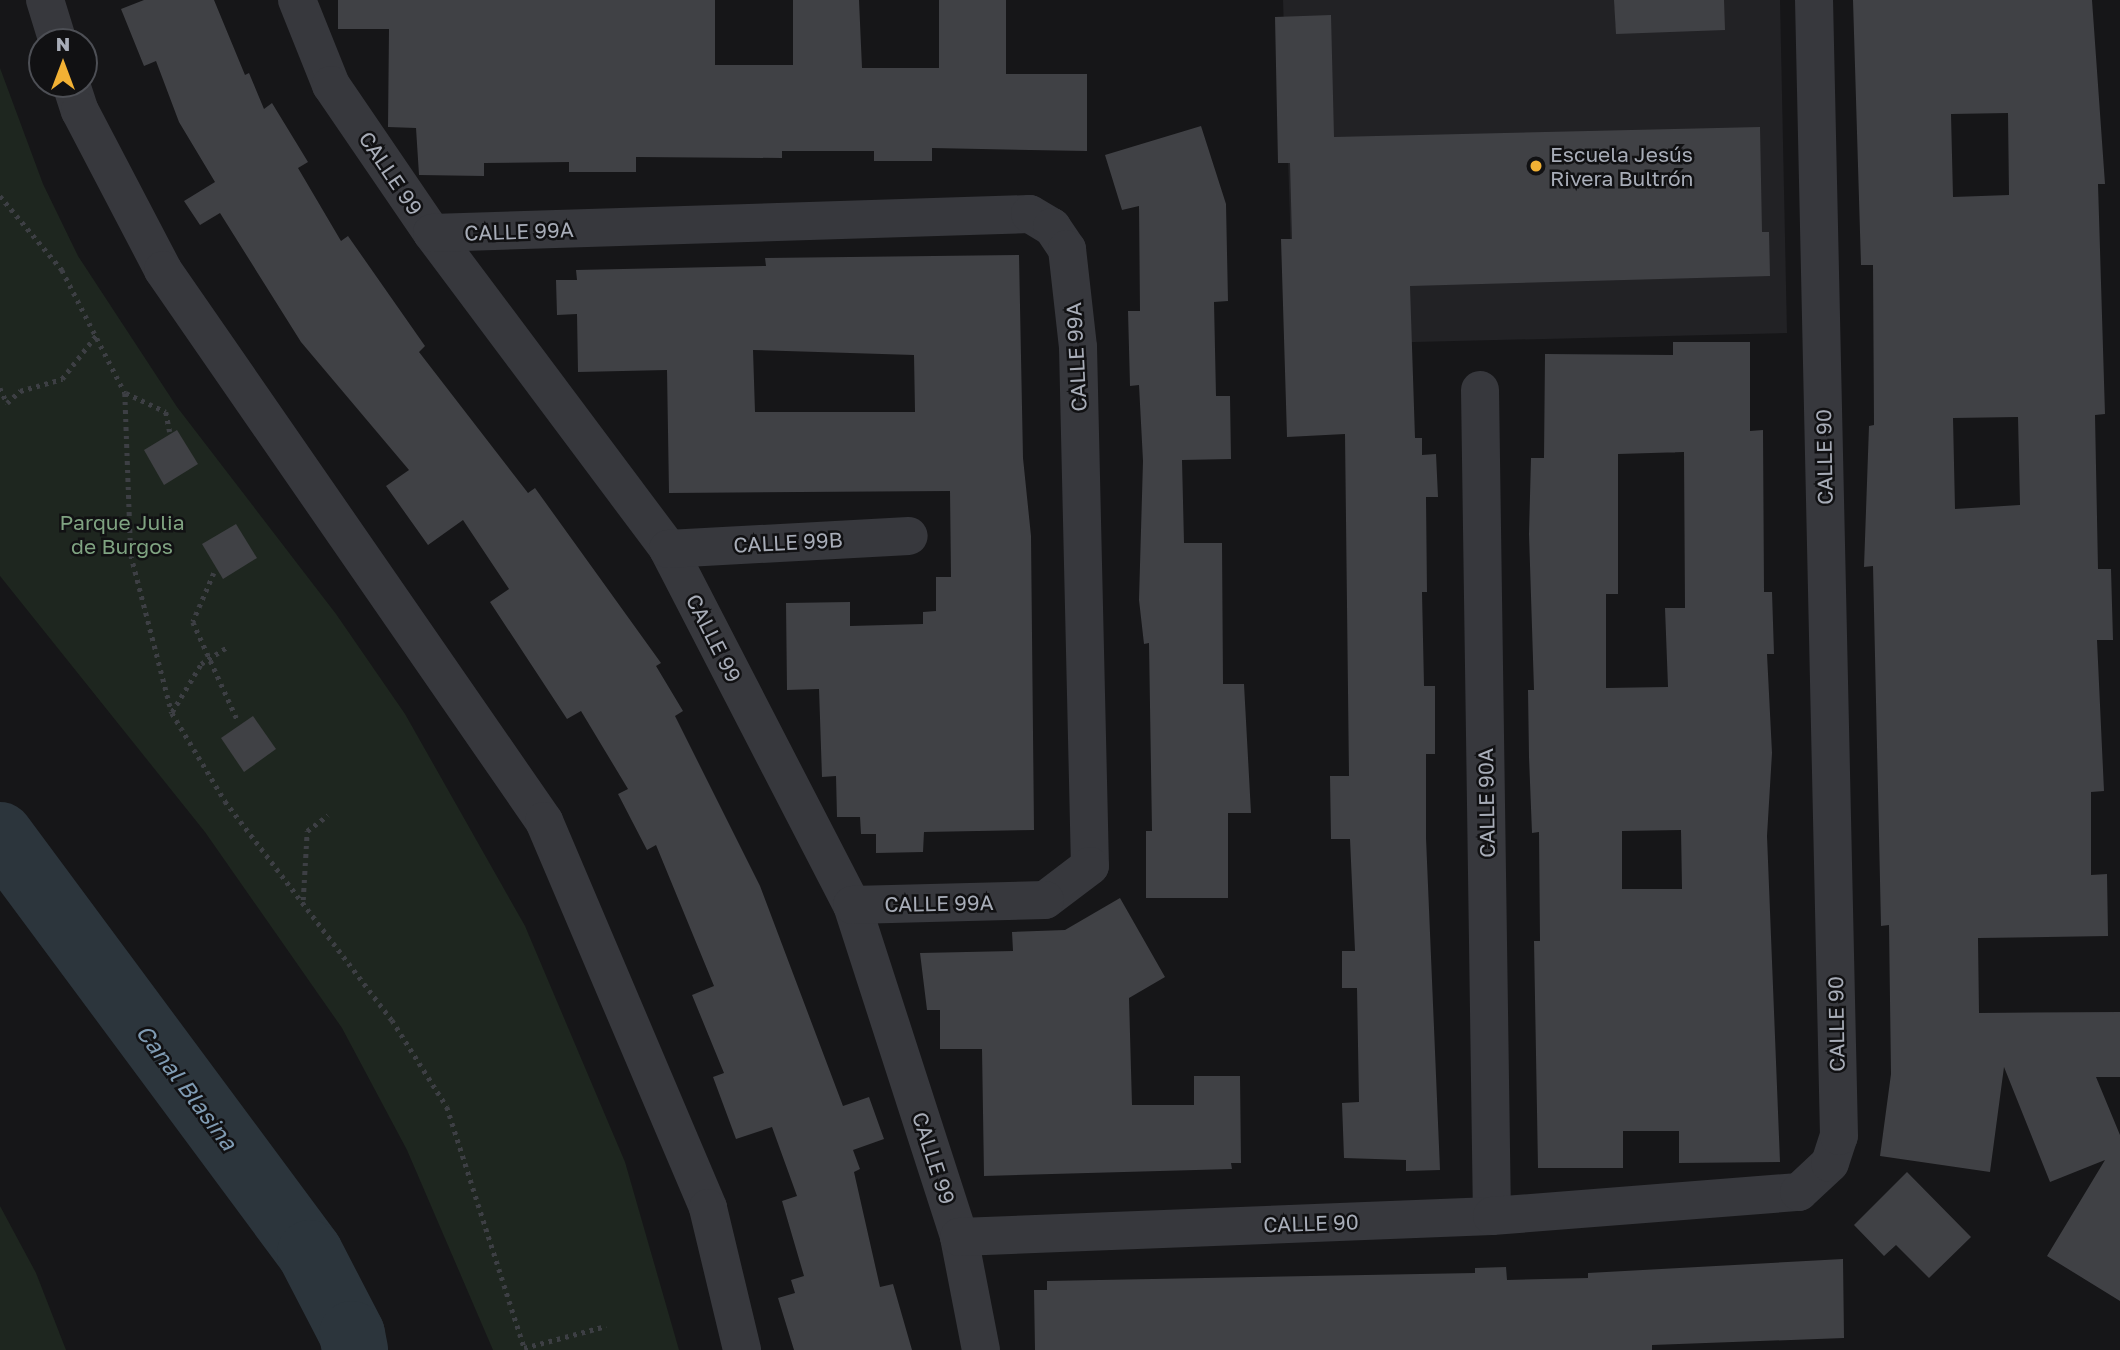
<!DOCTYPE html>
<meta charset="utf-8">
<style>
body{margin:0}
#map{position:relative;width:2120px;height:1350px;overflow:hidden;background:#161618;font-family:"Golos Text",sans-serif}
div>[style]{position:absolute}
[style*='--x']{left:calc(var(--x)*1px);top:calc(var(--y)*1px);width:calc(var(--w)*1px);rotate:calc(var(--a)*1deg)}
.built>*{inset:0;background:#222225}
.green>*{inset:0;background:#1e261f}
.river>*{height:66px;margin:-33px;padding:0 33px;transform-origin:33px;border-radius:33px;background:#2c353c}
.building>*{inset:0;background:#404145}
.path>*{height:4.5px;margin-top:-2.25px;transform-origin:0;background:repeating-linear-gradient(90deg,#3d3f44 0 3.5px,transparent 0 8.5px)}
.minor>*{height:38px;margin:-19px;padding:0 19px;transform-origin:19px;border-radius:19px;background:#37383d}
.dots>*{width:19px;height:19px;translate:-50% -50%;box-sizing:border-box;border:4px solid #111113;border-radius:50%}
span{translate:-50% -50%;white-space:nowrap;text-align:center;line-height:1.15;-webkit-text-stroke:5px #111113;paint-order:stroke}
.poi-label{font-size:21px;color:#a8adb8}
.left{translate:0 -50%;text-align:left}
.street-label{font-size:21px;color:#a8adb8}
.park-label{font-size:21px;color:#7fa381}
.water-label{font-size:23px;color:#7f9bb3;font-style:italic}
.north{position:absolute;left:28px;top:28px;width:70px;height:70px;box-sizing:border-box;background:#111113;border:2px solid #4d4f55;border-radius:50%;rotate:0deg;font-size:19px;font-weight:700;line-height:28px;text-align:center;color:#a8adb8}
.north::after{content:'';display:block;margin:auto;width:24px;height:32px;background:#f2b134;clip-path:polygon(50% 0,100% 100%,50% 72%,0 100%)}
</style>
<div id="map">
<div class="built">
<i style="clip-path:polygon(1283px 0,1780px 0,1787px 333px,1294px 345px)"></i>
</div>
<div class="green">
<i style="clip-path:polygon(0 68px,43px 184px,78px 256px,177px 407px,336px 614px,405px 714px,525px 926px,625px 1162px,679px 1350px,493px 1350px,407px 1150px,342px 1028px,205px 832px,0 576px)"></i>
<i style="clip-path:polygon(0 1206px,36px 1273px,66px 1350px,0 1350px)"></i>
</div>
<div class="river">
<i style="--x:0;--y:835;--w:520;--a:53.44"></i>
<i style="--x:310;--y:1253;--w:91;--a:62.6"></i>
<i style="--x:352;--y:1334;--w:16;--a:79"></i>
</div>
<div class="building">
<i style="clip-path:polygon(144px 0,214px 0,245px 75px,249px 73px,264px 109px,272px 103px,308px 162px,298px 168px,341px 241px,348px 236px,425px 346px,419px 352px,528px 493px,535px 488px,661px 663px,656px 666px,683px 711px,675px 716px,760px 886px,843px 1106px,869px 1097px,884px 1139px,853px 1150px,860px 1169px,854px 1172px,880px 1287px,893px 1284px,912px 1350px,794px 1350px,778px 1298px,795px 1293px,791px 1280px,804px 1276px,782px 1201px,797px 1196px,772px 1127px,736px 1139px,713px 1077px,724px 1073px,692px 995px,714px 986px,656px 845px,647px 850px,618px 794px,628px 789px,581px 711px,567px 719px,490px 602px,509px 589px,463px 520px,428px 545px,386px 486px,409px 470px,301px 342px,220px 213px,200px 225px,184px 201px,215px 182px,179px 122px,156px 61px,144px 66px,121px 9px)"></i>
<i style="clip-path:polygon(338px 0,715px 0,715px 65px,793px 65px,793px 0,859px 0,862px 68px,939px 68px,939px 0,1006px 0,1006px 74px,1087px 74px,1087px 151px,932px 148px,932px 161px,874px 161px,874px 151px,782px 151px,782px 158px,636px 157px,636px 172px,569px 172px,569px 162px,484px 163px,484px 176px,419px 175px,416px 128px,388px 127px,389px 29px,338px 29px)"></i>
<i style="clip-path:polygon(1614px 0,1724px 0,1725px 30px,1616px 34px)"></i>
<i style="clip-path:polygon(evenodd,1853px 0,2092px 0,2105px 184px,2098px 184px,2105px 414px,2095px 415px,2098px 569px,2111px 569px,2113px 640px,2097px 640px,2104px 791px,2091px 792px,2091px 875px,2107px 874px,2108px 936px,1978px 938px,1979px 1013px,2120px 1012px,2120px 1077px,2096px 1077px,2120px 1135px,2120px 1301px,2047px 1256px,2105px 1160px,2050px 1182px,2004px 1067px,1990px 1172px,1880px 1156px,1891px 1074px,1889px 925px,1881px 926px,1873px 566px,1864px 567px,1869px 426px,1874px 425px,1873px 265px,1861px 265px,1853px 0,2008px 113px,2009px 195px,1953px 197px,1951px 114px,2008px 113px,1853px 0,2018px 417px,2020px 505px,1955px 509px,1953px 418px,2018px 417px)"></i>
<i style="clip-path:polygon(1331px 15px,1334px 137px,1760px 127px,1762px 232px,1769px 232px,1770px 276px,1410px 286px,1415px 438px,1422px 438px,1422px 455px,1436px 454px,1438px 497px,1426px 497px,1427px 592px,1422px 592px,1424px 686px,1435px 686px,1435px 754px,1426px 754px,1426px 838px,1440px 1170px,1406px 1171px,1406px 1160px,1344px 1158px,1342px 1103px,1359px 1102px,1357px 988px,1342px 988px,1342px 951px,1355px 951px,1350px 839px,1331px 839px,1330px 776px,1349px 776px,1345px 434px,1287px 437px,1281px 239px,1292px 239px,1290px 163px,1278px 163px,1275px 17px)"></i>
<i style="clip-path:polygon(1201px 126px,1226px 204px,1228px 301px,1214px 302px,1216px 396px,1230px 396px,1231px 459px,1182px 460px,1184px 543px,1222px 543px,1223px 684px,1244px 684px,1251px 813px,1228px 813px,1228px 898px,1146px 898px,1146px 831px,1152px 831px,1149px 643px,1144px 644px,1139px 600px,1143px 461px,1139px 385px,1130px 386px,1128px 311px,1140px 311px,1139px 206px,1122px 210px,1105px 155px)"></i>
<i style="clip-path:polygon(evenodd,1019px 255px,1023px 458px,1031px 536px,1034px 830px,924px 832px,923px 852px,876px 853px,876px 834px,861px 834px,860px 817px,837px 817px,836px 776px,822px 777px,819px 689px,787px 690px,786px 603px,850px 602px,850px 626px,923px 624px,923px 612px,936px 611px,936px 577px,951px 577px,950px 491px,669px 493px,667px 370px,578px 372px,577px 314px,557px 315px,556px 280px,577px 280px,576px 270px,766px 266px,765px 258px,1019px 255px,753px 350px,914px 355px,915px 412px,755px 412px,753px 350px)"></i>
<i style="clip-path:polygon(evenodd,1673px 342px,1750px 342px,1750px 431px,1763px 430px,1764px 592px,1772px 592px,1774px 654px,1767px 654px,1772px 753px,1767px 836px,1780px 1162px,1679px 1163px,1679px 1131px,1623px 1131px,1623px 1168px,1538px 1168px,1534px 941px,1540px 941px,1539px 832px,1532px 833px,1529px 757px,1528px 690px,1534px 690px,1529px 534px,1531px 458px,1544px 458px,1545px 354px,1673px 355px,1673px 342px,1684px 452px,1685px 608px,1665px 608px,1668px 687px,1606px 688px,1606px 594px,1618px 594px,1618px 454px,1684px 452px,1673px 342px,1681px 830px,1682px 889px,1622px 889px,1622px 831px,1681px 830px)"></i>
<i style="clip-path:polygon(177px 430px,198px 464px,164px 485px,144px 450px)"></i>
<i style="clip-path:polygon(236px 524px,257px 558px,223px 579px,202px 544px)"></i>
<i style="clip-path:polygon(253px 716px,276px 749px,244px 772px,221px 738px)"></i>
<i style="clip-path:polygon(1120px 898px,1165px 977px,1129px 998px,1132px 1105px,1194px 1105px,1194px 1076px,1240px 1076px,1241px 1163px,1231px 1163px,1232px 1169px,984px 1176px,982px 1049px,940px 1049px,940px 1010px,927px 1010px,920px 953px,1013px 951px,1012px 932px,1065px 930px)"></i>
<i style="clip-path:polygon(1907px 1172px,1971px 1237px,1929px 1278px,1896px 1245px,1884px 1256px,1854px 1225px)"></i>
<i style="clip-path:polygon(1843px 1259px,1844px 1338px,1652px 1345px,1652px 1350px,1035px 1350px,1034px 1290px,1047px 1290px,1047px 1281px,1475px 1273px,1475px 1268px,1506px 1267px,1507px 1280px,1588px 1278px,1588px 1273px)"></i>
</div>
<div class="path">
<i style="--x:0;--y:196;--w:97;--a:50"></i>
<i style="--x:62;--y:270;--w:138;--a:62.9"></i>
<i style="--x:125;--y:393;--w:162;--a:87.9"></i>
<i style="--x:131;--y:555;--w:163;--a:75.5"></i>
<i style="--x:172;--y:713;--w:103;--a:58.9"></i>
<i style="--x:225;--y:801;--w:275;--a:52.7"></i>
<i style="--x:392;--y:1020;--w:103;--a:57.7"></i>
<i style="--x:447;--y:1107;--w:255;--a:72.2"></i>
<i style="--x:0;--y:388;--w:17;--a:65"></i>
<i style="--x:7;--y:403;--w:18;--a:-43"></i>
<i style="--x:20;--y:391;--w:44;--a:-15.9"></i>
<i style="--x:62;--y:379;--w:57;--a:-52.1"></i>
<i style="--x:126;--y:393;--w:44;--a:25.4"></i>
<i style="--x:166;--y:412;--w:20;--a:79"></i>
<i style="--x:214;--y:573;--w:53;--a:113.2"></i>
<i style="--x:193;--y:622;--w:107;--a:65.6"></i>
<i style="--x:172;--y:712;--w:56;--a:-58.9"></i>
<i style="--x:201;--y:664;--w:33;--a:-33"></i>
<i style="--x:303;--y:900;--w:69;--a:-86.7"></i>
<i style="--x:307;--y:831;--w:26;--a:-37"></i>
<i style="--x:524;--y:1348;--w:85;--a:-15"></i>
</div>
<div class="minor">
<i style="--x:45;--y:0;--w:44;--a:72.8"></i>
<i style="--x:297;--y:0;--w:92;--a:68.2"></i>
<i style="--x:331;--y:85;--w:179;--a:55.7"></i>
<i style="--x:432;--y:233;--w:394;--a:53.2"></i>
<i style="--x:668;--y:549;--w:401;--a:62.7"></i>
<i style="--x:852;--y:905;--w:349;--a:72.1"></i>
<i style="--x:959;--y:1237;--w:115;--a:79"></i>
<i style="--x:71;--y:84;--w:28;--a:72"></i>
<i style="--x:80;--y:111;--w:179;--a:62.4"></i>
<i style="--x:163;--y:270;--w:670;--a:55.34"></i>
<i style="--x:544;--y:821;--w:420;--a:67"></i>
<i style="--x:708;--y:1208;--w:146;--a:76.5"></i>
<i style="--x:432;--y:233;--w:598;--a:-1.82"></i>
<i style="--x:1030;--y:214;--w:26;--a:31"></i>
<i style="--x:1052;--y:227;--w:27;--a:56"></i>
<i style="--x:1067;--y:249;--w:99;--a:83.6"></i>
<i style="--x:1078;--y:347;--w:519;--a:88.68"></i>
<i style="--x:1090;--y:866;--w:56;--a:142.9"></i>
<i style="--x:1045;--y:900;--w:193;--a:178.5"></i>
<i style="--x:1480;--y:390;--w:826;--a:89.17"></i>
<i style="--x:668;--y:549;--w:241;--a:-3.1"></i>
<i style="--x:959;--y:1237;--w:533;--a:-2.26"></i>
<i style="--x:1492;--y:1216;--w:308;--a:-4.5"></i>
<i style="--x:1799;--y:1192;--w:42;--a:-43.1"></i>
<i style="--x:1830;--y:1163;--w:28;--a:-72"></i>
<i style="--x:1839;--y:1136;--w:1136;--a:-91.26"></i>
</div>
<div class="dots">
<i style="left:1536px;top:166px;background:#f2b134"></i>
</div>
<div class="poi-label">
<span class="left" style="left:1550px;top:166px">Escuela Jesús<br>Rivera Bultrón</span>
</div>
<div class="street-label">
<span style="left:391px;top:173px;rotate:56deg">CALLE 99</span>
<span style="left:519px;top:231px;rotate:-2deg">CALLE 99A</span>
<span style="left:1076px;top:357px;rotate:-93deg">CALLE 99A</span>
<span style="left:1824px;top:457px;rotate:-91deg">CALLE 90</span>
<span style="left:788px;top:542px;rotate:-3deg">CALLE 99B</span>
<span style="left:714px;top:638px;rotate:63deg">CALLE 99</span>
<span style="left:1486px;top:803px;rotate:-91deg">CALLE 90A</span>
<span style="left:939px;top:903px;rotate:-1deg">CALLE 99A</span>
<span style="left:1836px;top:1024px;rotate:-91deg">CALLE 90</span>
<span style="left:934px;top:1158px;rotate:72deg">CALLE 99</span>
<span style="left:1311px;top:1223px;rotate:-2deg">CALLE 90</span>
</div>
<div class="park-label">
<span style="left:122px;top:534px">Parque Julia<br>de Burgos</span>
</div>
<div class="water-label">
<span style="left:187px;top:1087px;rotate:53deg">Canal Blasina</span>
</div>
<div class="north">N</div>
</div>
